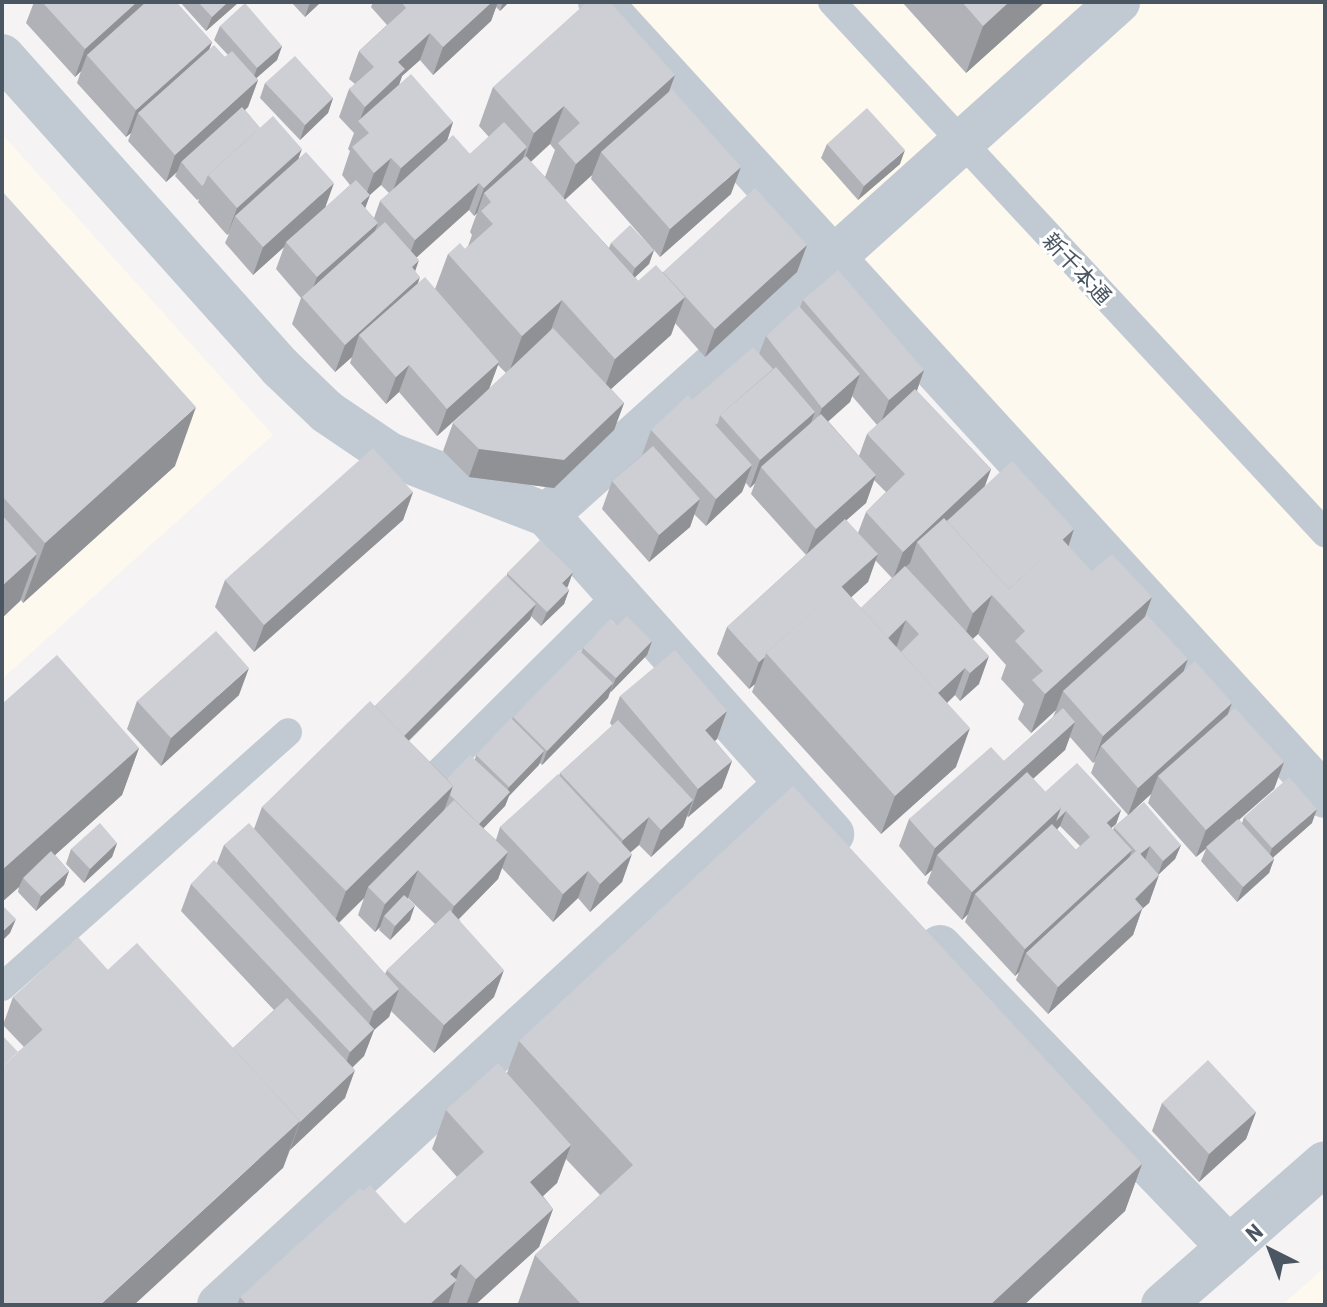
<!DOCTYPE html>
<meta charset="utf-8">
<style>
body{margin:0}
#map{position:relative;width:1327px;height:1307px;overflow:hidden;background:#f5f3f3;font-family:"Roboto Condensed","Noto Sans JP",sans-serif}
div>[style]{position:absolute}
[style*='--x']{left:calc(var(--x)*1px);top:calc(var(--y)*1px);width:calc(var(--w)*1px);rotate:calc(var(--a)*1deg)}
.commercial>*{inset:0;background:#fdf9ef}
.service>*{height:28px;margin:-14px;padding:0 14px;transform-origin:14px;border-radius:14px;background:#c1cad2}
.minor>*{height:44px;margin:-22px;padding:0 22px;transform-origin:22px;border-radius:22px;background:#c1cad2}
.tertiary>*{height:44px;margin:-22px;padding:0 22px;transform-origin:22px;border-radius:22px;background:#c1cad2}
.wall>*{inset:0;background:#b0b2b7}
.shaded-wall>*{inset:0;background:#909195}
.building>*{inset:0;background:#cdcfd5}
span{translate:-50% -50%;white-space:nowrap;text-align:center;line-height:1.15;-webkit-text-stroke:6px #fff;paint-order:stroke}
.street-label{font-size:22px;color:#4a5661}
.frame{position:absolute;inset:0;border:4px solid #4a5661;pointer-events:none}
.north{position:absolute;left:1231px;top:1211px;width:80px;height:80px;-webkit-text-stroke:6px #fff;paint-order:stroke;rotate:318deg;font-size:22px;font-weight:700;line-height:32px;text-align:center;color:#4a5661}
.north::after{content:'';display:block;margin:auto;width:28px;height:36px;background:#4a5661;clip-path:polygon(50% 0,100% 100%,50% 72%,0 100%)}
</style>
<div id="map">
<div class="commercial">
<i style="clip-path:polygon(615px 2px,1325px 2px,1325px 805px)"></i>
<i style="clip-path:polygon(2px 134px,273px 435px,2px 679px)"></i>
<i style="clip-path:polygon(1325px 1267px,1325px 1305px,1282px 1305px)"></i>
</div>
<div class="service">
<i style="--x:832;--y:2;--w:725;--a:47.13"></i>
<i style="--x:431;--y:780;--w:262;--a:-44.8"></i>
<i style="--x:2;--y:987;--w:383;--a:-41.7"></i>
</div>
<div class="minor">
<i style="--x:600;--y:2;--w:1075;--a:47.6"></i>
<i style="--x:2;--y:56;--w:417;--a:48.2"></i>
<i style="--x:280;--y:367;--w:65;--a:43.8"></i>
<i style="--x:327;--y:412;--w:75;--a:34.1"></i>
<i style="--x:389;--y:454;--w:169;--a:21.1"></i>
<i style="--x:547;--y:515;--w:428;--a:48.2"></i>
<i style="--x:547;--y:515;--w:768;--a:-41.94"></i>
<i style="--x:940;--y:947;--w:417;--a:46.1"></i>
<i style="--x:219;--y:1305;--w:769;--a:-42.57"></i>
</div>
<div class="tertiary">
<i style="--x:1163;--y:1305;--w:215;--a:-41.2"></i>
</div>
<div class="wall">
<i style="clip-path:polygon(evenodd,34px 2px,176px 2px,212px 42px,209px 49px,225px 57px,228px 55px,214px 40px,220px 26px,282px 46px,277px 60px,256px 78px,258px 80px,248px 107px,245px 110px,260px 128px,299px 158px,326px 207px,350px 185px,342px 175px,350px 151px,348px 149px,354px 133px,339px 117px,349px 89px,355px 84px,349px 79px,359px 51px,387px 25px,371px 7px,373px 2px,509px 2px,500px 11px,496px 7px,491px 21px,433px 75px,420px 60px,402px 76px,399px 84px,453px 122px,447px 141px,470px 154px,489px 137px,479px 126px,493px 87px,675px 75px,669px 92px,731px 194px,660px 257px,654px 250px,649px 264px,635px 277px,638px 281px,663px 272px,807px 245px,797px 272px,705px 357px,675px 323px,671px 335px,611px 389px,624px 403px,614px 430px,554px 488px,469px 477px,443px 451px,453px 423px,487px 392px,437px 436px,399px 392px,386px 404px,350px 363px,352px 357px,335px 372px,292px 324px,301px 298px,276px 269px,284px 247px,253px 275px,225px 243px,229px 234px,227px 235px,198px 202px,199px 199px,197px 200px,175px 176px,177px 172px,166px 182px,128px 141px,131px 133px,126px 137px,77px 83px,81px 71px,75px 77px,26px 23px,34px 2px,550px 144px,555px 150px,545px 177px,531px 162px,550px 144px,34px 2px,592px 175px,591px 179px,650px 246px,611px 243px,609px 248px,565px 200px,592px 175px,34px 2px,381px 185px,389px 193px,380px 201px,374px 218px,365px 208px,370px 195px,381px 185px,34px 2px,469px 210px,474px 216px,477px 213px,470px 232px,472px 235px,468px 246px,465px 249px,448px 254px,435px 289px,418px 284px,415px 271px,416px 257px,469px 210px,34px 2px,498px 365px,506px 373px,489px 389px,498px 365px)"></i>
<i style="clip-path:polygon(180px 2px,239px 2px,206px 31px)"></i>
<i style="clip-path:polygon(291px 2px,321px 2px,305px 17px)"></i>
<i style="clip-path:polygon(902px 2px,1045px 2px,966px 73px)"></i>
<i style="clip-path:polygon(265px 83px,333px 98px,328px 113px,300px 140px,260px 98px)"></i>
<i style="clip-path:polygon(827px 144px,900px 164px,858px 200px,821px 158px)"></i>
<i style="clip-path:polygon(2px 191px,175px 466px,23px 603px,21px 600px,2px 618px)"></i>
<i style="clip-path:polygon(evenodd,803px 300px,924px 370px,917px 391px,991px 469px,985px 486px,1068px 546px,1092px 571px,1144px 617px,1184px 671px,1228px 714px,1284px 762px,1274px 789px,1239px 820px,1242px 823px,1244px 817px,1312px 823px,1273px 857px,1274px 859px,1269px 873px,1237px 902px,1201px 861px,1206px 849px,1196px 857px,1148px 803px,1151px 794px,1133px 811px,1181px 845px,1175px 859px,1159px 874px,1149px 903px,1142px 909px,1133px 935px,1048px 1014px,1016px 980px,1019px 972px,1015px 976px,965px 922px,968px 914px,962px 920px,927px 883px,932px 870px,925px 876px,899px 846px,909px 819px,1004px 761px,1053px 717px,1056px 710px,1031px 733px,1018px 719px,1024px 704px,1001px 679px,1006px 665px,978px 634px,972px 639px,979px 684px,960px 701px,955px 695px,947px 703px,956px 767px,881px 834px,752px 692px,755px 684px,749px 689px,717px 654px,727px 627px,806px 555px,751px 494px,755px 483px,750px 488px,746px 483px,742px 492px,706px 526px,694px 514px,690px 527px,649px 562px,602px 509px,612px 481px,642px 455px,651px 430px,759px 354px,766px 336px,800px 307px,803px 300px,852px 396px,877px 425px,867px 434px,859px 456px,828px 421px,850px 402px,852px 396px,803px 300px,874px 480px,886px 492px,866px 512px,858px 533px,846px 520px,866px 503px,874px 480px,803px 300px,875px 560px,892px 578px,861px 608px,851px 597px,868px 582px,875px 560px,803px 300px,1070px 737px,1093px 763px,1095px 762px,1091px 773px,1128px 815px,1114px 827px,1113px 830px,1111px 828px,1116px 824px,1121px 810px,1045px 792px,1033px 779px,1065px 750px,1070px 737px,803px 300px,1060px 826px,1080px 846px,1076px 850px,1057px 829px,1060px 826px)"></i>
<i style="clip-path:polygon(413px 492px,403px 520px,254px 652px,215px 607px,225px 580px)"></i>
<i style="clip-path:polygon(evenodd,507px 573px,568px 586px,567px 588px,569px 590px,564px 604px,541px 626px,531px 616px,530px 619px,409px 741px,447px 779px,475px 759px,476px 755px,512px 719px,513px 717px,581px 652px,583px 648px,617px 626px,652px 641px,647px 655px,610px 692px,608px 698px,542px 765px,540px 763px,509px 796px,505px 806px,483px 828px,496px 840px,500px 827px,559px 776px,560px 773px,612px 726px,610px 723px,620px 696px,717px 739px,715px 741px,732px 761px,722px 788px,688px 817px,687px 816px,683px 827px,651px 857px,639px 845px,630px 852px,622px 882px,590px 912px,578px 898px,553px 922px,502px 868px,498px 879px,459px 919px,494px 997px,434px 1053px,391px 1011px,389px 1017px,374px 1030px,364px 1056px,352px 1068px,345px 1098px,290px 1150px,283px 1168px,18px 1052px,24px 1047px,3px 1025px,13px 997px,108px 970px,233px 1048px,274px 1010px,181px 911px,191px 884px,217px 863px,224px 845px,254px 829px,262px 807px,375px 706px,507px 576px,507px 573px,364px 898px,358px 915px,375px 932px,380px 927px,379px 930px,390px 940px,410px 920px,408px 898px,435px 924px,387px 970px,385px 974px,339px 923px,364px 898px)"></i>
<i style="clip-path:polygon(239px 695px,161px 766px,127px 729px,137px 701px)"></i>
<i style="clip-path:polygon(2px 704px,139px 748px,122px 795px,55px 855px,69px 871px,64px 885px,36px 911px,18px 892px,19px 887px,2px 902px)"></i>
<i style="clip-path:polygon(117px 843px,112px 857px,84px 883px,66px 864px,71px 849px)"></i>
<i style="clip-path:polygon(519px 1041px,1142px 1164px,1125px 1211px,1024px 1305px,520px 1305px,518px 1303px,535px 1255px,600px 1195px,566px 1159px,557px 1183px,543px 1196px,553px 1209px,539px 1247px,475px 1305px,450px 1305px,448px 1303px,448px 1305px,237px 1305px,240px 1297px,363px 1191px,405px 1224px,457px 1177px,432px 1149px,446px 1110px,507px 1073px)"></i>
<i style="clip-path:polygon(1162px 1103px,1256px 1112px,1246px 1139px,1199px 1182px,1152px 1131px)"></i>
</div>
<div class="shaded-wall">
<i style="clip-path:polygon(137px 2px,155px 2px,87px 55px,81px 71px,75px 77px,85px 49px)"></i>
<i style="clip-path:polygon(228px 2px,239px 2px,206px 31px,212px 17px)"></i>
<i style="clip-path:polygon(310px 2px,321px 2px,305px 17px)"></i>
<i style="clip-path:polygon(492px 2px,498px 2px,491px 21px,433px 75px,443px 47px)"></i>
<i style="clip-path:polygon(503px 2px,509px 2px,500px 11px)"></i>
<i style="clip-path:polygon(1009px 2px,1045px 2px,966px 73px,983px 26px)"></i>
<i style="clip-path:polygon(430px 33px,420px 60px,402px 76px,395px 97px,359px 122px,365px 107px,398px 62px)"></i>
<i style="clip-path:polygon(212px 42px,202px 69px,138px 113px,131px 133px,126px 137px,136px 110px)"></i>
<i style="clip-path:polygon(282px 46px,277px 60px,252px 82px,257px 68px)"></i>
<i style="clip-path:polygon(675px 75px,661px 113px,601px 152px,592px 175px,562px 202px,576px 164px)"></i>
<i style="clip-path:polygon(258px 80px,248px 107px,184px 166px,181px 162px,177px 172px,166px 182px,175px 155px)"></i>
<i style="clip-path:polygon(333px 98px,328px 113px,300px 140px,305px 125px)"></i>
<i style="clip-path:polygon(564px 106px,550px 144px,520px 171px,534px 133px)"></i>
<i style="clip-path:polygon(453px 122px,444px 150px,391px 196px,401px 168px)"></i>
<i style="clip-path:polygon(527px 147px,517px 174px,484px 193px,477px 213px,474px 216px,484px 188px)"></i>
<i style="clip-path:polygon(302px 149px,292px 176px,235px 216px,227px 235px,237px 208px)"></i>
<i style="clip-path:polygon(905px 150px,900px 164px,858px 200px,864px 186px)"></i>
<i style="clip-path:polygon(391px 158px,381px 185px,364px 200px,374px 173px)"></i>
<i style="clip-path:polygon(741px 167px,731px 194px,660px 257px,670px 229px)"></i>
<i style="clip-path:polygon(334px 183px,324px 211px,286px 242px,284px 247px,253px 275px,263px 247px)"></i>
<i style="clip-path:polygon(479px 183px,469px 210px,405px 268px,415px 240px)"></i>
<i style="clip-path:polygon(370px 195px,360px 222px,361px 203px)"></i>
<i style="clip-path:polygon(378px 223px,368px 250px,307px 304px,317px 277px)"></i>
<i style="clip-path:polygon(807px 245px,797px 272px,705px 357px,715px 329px)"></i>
<i style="clip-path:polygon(654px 250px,649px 264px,630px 282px,635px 268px)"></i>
<i style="clip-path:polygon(419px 260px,410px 286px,420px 277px,411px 304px,359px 335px,352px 357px,335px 372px,345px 345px,412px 267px)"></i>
<i style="clip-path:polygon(685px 297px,671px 335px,601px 398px,615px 359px)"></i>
<i style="clip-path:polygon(562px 300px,548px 338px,508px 375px,522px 336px)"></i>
<i style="clip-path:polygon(499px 362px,489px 389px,437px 436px,447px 409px)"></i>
<i style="clip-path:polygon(409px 365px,399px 392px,386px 404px,396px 377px)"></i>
<i style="clip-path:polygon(924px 370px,914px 398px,879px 428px,889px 400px)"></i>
<i style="clip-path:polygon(860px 374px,850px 402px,812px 436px,822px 408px)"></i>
<i style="clip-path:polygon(624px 403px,614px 430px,554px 488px,469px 477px,479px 449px)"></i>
<i style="clip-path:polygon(196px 407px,175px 466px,23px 603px,45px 543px)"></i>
<i style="clip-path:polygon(815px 412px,805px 439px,761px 467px,755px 483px,750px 488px,760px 460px)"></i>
<i style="clip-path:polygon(752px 465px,742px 492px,706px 526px,716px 499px)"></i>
<i style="clip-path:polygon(991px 469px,981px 496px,917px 542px,910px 563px,893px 579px,903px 552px)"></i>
<i style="clip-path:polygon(876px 475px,866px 503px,806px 556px,816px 529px)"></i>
<i style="clip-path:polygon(413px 492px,403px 520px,254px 652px,264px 625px)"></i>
<i style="clip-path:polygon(700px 499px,690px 527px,649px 562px,659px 535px)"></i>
<i style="clip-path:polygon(1074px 529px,1065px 557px,1005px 593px)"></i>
<i style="clip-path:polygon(37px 554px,20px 601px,2px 618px,2px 586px)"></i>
<i style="clip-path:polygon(878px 554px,868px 582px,777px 665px,768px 654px)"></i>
<i style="clip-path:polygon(573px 572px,568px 586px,557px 597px,562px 583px)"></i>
<i style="clip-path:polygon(569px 590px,564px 604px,541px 626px,547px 612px)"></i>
<i style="clip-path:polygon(992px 595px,978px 634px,959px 652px,973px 613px)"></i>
<i style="clip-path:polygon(1152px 597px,1138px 636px,1063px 691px,1056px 710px,1031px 733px,1045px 694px)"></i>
<i style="clip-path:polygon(536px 604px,530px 619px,392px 757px,397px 743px)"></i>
<i style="clip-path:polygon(906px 620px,896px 648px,887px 639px)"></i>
<i style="clip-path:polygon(652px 641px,647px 655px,610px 693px,616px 678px)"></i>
<i style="clip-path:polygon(989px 656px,979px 684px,960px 701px,970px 673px)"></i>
<i style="clip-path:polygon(765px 657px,755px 684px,749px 689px,759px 662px)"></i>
<i style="clip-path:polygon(1188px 659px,1178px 687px,1101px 746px,1093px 763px,1103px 736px)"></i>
<i style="clip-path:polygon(249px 668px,239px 695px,161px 766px,171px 738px)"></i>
<i style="clip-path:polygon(965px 668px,955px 695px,928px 721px,938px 693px)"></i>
<i style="clip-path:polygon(613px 683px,608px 698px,542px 765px,547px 751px)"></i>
<i style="clip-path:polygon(1232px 703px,1222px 730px,1158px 776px,1151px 794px,1128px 815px,1138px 788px)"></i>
<i style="clip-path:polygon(727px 711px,717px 739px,695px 757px,705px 730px)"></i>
<i style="clip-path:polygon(1075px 722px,1065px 750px,942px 860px,937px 855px,932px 870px,925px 876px,935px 848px)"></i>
<i style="clip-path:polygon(970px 728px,956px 767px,881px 834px,895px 796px)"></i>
<i style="clip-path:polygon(139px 748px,122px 795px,26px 881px,23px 878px,19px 887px,2px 902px,2px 870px)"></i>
<i style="clip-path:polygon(544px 751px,539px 765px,509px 796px,505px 806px,474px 838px,479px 824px,505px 797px,509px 787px)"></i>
<i style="clip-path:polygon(732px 761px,722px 788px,688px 817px,698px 789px)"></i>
<i style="clip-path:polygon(1284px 762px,1274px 789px,1196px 857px,1206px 830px)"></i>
<i style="clip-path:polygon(453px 786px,439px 824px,368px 887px,364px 898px,332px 929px,346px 891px)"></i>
<i style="clip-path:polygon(693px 800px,683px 827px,651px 857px,661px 830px)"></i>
<i style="clip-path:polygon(1061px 808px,1066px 811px,1060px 826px,1051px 836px,975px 894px,968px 914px,962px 920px,972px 892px)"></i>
<i style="clip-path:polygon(1317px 809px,1312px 823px,1267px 863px,1272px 848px)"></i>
<i style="clip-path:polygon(1121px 810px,1116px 824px,1085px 852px,1091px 838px)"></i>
<i style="clip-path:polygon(649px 817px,639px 845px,613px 868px,623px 840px)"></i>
<i style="clip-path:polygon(117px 843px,112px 857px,84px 883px,90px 869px)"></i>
<i style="clip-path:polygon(1181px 845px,1175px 859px,1158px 875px,1163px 861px)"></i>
<i style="clip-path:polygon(1150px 846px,1145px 860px,1139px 855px)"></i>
<i style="clip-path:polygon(1132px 850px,1122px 878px,1026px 953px,1019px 972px,1015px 976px,1025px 949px)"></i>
<i style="clip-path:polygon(508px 852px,498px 879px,444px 934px,454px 906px)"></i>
<i style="clip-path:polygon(632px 854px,622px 882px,590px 912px,600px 884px)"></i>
<i style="clip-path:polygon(1274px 859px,1269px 873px,1237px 902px,1243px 887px)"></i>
<i style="clip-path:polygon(418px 870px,408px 898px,388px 919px,384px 916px,380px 927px,375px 932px,385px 904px)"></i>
<i style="clip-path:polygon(69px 871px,64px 885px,36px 911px,41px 896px)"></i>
<i style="clip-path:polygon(588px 871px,578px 898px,553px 922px,563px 894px)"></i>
<i style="clip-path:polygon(1159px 875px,1149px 903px,1142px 909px,1133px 935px,1048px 1014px,1058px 987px,1135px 899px)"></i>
<i style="clip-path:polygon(415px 905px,410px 920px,390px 940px,395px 926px)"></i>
<i style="clip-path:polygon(16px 919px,10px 933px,2px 941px,2px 932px)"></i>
<i style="clip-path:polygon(504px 970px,494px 997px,434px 1053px,444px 1025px)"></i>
<i style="clip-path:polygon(399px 989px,389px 1017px,374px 1030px,364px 1056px,340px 1079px,350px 1052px,364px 1038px,374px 1011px)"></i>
<i style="clip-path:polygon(355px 1070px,345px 1098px,290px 1150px,300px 1122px)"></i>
<i style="clip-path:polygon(1256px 1112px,1246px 1139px,1199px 1182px,1209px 1154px)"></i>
<i style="clip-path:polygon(300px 1121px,283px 1168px,134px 1305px,100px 1305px)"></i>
<i style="clip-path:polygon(571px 1145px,557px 1183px,516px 1221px,530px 1182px)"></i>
<i style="clip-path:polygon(1142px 1164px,1125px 1211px,1024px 1305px,990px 1305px)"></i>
<i style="clip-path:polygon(553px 1209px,539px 1247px,475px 1305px,466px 1305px,476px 1279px)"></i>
<i style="clip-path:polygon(461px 1264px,448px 1305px,429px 1305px,450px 1274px)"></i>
</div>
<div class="building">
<i style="clip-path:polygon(42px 2px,137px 2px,85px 49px)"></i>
<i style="clip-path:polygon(146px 2px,176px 2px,212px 42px,136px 110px,87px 55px)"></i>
<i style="clip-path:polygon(198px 2px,228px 2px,212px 17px)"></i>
<i style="clip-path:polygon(401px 2px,492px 2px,443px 47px,430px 33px,398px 62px,405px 69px,365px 107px,349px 89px,374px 67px,359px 51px,406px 8px)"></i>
<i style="clip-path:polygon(587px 2px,610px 2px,675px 75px,576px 164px,558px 143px,580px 123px,564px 106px,534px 133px,493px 87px)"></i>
<i style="clip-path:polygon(962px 2px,1009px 2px,983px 26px)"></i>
<i style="clip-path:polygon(245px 3px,282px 46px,257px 68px,220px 26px)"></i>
<i style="clip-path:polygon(214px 45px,225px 57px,232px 51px,258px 80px,175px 155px,138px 113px)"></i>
<i style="clip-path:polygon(295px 56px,333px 98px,305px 125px,265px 83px)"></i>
<i style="clip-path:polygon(411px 74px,453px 122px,401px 168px,391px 158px,374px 173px,352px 147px,369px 133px,358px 121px)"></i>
<i style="clip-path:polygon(672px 89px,741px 167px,670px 229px,601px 152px)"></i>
<i style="clip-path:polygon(242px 107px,260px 128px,208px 175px,204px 184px,202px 186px,181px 162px)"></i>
<i style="clip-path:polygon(867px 108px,905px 150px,864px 186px,827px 144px)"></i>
<i style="clip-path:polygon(273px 116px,302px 149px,237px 208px,208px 175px)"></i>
<i style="clip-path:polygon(504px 122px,527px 147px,484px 188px,479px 183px,415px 240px,380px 201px,453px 135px,470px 154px)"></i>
<i style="clip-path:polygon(306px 152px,334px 183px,263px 247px,235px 216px)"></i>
<i style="clip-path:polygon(526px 156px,638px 281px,656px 265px,685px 297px,615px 359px,562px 300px,522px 336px,448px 254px,460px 243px,465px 249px,493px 224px,481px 211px,491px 202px,484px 193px)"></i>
<i style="clip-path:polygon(356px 180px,370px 195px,361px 203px,378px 223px,317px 277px,286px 242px)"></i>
<i style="clip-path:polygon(755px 188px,807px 245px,715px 329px,663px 272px)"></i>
<i style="clip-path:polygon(2px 191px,196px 407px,45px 543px,2px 496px)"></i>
<i style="clip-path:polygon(385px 222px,419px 260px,412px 267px,420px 277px,345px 345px,302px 297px)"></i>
<i style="clip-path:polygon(630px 225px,654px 250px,635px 268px,611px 243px)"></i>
<i style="clip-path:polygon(838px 270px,924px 370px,889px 400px,803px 300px)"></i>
<i style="clip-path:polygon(425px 277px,499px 362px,447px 409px,409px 365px,396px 377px,359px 335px)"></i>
<i style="clip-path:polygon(799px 306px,860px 374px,822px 408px,766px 336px)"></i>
<i style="clip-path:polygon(553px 328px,624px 403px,564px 460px,479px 449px,453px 423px)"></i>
<i style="clip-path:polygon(753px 347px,773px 369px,720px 415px,718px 423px,715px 425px,692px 400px)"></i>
<i style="clip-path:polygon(776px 367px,815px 412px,760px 460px,720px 415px)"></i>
<i style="clip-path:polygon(915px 389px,991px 469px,903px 552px,866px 512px,905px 474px,867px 434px)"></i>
<i style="clip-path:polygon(688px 395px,752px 465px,716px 499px,651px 430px)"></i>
<i style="clip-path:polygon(821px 414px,876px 475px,816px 529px,761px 467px)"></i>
<i style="clip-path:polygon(653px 446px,700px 499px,659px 535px,612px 481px)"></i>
<i style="clip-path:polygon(373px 448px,413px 492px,264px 625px,225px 580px)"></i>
<i style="clip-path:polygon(1012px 461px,1074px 529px,1009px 589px,947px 521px)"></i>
<i style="clip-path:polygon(2px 515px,37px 554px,2px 586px)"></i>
<i style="clip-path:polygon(944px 518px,1009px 589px,1062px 539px,1092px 571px,1112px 554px,1152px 597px,1045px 694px,1032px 680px,1043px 671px,1015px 641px,1025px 631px,992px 595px,973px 613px,917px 542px)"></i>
<i style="clip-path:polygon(845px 519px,878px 554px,766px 653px,765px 657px,759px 662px,727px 627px)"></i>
<i style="clip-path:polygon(540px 540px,573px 572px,562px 583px,569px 590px,547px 612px,507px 573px)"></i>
<i style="clip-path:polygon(905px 566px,989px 656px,970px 673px,965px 668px,938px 693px,901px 652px,919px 634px,906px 620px,888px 638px,861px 608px)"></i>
<i style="clip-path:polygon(506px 575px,536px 604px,404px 736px,375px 706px)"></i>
<i style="clip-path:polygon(841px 586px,970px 728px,895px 796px,766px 653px)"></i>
<i style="clip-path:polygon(1147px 615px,1188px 659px,1103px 736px,1063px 691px)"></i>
<i style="clip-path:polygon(627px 616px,652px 641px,616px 678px,583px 648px,610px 619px,617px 626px)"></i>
<i style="clip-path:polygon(216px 631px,249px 668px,171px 738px,137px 701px)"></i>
<i style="clip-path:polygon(579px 650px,613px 683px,547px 751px,513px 717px)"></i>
<i style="clip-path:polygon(675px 650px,727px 711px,705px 730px,732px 761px,698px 789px,620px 696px)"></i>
<i style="clip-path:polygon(57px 655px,139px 748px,2px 870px,2px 704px)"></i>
<i style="clip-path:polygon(1195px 661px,1232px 703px,1138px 788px,1101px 746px)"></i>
<i style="clip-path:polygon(370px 701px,453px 786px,346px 891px,262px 807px)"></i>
<i style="clip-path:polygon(1063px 708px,1075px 722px,935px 848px,909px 819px,991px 747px,1004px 761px)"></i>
<i style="clip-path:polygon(1235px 708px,1284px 762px,1206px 830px,1158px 776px)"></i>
<i style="clip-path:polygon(511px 718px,544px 751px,509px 787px,476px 755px)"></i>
<i style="clip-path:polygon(618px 720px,693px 800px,661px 830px,649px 817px,623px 840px,560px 773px)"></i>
<i style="clip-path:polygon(470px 755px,510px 792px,479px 824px,450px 795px,453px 786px,447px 779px)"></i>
<i style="clip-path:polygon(1077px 763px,1121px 810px,1090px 837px,1066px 811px,1056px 821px,1061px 808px,1045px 792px)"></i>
<i style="clip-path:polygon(1027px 772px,1061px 808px,972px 892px,937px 855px)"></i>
<i style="clip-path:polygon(558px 774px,632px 854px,600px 884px,588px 871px,563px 894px,500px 827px)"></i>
<i style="clip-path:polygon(1289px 777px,1317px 809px,1272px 848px,1244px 817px)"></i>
<i style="clip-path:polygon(793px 786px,1142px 1164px,990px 1305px,582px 1305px,535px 1255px,633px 1165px,519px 1041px)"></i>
<i style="clip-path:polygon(454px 800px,508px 852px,454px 906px,418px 870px,385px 904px,368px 887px)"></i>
<i style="clip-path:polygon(1144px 802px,1181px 845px,1163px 861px,1150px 846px,1140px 854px,1137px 850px,1136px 851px,1114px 827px)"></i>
<i style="clip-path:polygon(1238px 819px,1274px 859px,1243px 887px,1206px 847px)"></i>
<i style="clip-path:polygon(1106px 822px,1132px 850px,1025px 949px,975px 894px,1052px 824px,1076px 850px)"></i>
<i style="clip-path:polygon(100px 823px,117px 843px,90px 869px,71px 849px)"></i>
<i style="clip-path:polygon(249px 823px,399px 989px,374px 1011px,224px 845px)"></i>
<i style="clip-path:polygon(1137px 850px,1159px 875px,1135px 899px,1143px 908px,1058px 987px,1026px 953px)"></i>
<i style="clip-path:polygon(51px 851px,69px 871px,41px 896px,23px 878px)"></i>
<i style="clip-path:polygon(214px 860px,374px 1029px,350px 1052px,191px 884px)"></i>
<i style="clip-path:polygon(404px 895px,415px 905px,395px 926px,384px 916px)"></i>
<i style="clip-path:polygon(2px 905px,16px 919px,2px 932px)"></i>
<i style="clip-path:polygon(450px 910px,504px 970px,444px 1025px,387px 970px)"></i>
<i style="clip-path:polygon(78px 937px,108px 970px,43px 1030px,13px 997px)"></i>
<i style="clip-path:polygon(137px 943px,300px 1121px,100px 1305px,2px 1305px,2px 1067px)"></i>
<i style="clip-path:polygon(287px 998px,355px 1070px,300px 1122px,300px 1121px,233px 1048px)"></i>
<i style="clip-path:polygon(2px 1035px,18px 1052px,2px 1067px)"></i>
<i style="clip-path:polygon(1208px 1060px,1256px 1112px,1209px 1154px,1162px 1103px)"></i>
<i style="clip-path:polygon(498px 1063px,571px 1145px,530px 1182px,553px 1209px,476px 1279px,461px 1264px,450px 1274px,457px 1280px,429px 1305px,247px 1305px,240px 1297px,360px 1188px,363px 1191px,370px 1185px,405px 1224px,484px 1152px,446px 1110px)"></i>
</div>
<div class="street-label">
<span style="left:1077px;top:269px;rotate:47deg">新千本通</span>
</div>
<div class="frame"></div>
<div class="north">N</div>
</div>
